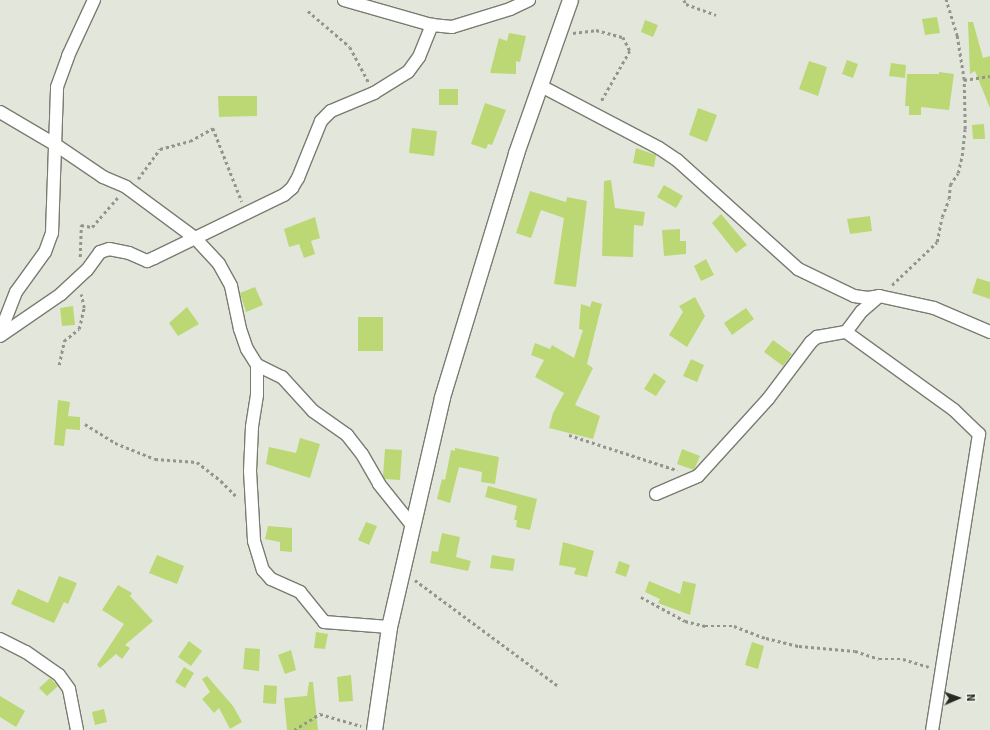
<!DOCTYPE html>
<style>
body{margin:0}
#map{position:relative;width:990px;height:730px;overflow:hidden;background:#e3e7db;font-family:Signika,sans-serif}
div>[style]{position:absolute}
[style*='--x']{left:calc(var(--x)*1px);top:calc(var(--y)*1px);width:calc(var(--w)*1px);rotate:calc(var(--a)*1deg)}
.building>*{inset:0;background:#bbd875}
.path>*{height:2.5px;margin-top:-1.25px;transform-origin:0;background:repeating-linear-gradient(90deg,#93968d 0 3px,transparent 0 6px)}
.roads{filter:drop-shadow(1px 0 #787c71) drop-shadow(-1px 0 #787c71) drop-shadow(0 1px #787c71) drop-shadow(0 -1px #787c71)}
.minor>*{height:12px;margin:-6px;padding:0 6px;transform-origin:6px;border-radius:6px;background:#fff}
.tertiary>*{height:15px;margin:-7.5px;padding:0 7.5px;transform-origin:7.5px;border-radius:7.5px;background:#fff}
span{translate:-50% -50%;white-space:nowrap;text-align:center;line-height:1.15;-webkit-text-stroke:3px #f0f4e8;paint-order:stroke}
.north{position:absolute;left:938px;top:678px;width:40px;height:40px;-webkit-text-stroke:3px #f0f4e8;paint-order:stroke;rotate:88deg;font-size:11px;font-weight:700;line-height:16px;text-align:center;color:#272924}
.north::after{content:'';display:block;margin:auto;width:14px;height:18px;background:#272924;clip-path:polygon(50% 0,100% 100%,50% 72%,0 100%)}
</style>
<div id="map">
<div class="building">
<i style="clip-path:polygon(937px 17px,940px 33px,925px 35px,922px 19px)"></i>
<i style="clip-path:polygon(645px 20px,658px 25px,653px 37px,641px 32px)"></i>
<i style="clip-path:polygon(968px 22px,973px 22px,983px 58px,990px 56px,990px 108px,975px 71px,970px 74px)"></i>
<i style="clip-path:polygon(509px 33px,526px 36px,520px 62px,516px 61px,516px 74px,490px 73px,499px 38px,507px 41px)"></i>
<i style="clip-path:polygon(847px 60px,858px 64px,853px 78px,842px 74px)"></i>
<i style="clip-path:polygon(809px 61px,827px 67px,818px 96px,799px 89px)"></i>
<i style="clip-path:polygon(891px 63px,906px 65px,905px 78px,889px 76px)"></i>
<i style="clip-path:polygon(939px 72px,954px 74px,949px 110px,921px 107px,921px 115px,909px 115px,909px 106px,905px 106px,907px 74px,939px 74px)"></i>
<i style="clip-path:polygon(439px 89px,458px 89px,458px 105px,439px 105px)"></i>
<i style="clip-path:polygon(218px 96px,257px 96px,257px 116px,219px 117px)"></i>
<i style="clip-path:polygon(485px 103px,506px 110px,492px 145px,488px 144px,486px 149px,471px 144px)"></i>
<i style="clip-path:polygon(698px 108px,717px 115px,707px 142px,689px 135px)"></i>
<i style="clip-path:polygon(984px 124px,985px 139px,973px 139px,972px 125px)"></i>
<i style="clip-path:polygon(412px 128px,437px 131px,434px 156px,409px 153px)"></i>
<i style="clip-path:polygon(636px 148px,656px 155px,654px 167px,633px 163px)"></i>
<i style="clip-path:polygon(611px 180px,615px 208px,645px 212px,643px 226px,634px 225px,633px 257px,602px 256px,604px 181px)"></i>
<i style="clip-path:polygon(664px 185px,683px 196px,676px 208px,657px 197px)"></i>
<i style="clip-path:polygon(530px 191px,566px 202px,567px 197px,587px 201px,576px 287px,554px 284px,564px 218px,541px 210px,531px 238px,516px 233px)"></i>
<i style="clip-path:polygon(721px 214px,747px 245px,736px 253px,712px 223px)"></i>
<i style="clip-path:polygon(870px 216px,872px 231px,850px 234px,847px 219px)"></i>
<i style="clip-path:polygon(315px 217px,320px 238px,311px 241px,315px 254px,304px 258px,299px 244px,289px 247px,284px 229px)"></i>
<i style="clip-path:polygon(680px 229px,680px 241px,686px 241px,686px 254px,664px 256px,662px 230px)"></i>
<i style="clip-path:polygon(706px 259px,714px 275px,701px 281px,694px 266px)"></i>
<i style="clip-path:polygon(977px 278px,990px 282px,990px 299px,972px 293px)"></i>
<i style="clip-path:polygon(255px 287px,263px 305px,246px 312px,240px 293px)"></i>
<i style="clip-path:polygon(695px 297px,705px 316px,687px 347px,669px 335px,683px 312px,679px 306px)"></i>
<i style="clip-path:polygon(592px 301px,602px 304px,587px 364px,593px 368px,575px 405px,600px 416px,593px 439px,549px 428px,553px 413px,564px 393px,535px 377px,544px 360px,531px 355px,535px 343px,550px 349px,552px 345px,574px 358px,583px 330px,579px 329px,581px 304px,590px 307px)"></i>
<i style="clip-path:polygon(73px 306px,75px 325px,62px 326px,60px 308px)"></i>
<i style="clip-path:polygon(187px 307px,199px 324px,178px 336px,169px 323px)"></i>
<i style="clip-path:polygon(746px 308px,754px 319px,732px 335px,724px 323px)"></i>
<i style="clip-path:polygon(358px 317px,383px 317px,383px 351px,358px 351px)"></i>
<i style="clip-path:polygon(773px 340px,792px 354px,783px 366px,764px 352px)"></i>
<i style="clip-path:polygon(691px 359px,704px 365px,697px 382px,683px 376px)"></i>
<i style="clip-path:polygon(654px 373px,666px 381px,656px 396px,644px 389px)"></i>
<i style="clip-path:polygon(58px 400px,70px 402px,68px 416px,80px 417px,80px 430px,66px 429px,64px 446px,54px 445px)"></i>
<i style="clip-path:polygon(300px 438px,320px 444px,310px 478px,266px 464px,269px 447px,296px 453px)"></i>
<i style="clip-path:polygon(455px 448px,499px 457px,495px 484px,481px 482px,482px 472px,459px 467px,450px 503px,437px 499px,442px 479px,445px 480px,451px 450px,455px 451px)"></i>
<i style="clip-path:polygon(385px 449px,402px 450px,400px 480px,385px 479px,383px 476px)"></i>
<i style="clip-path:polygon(682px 449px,700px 456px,694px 470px,677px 464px)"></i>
<i style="clip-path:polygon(488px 486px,537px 499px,530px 530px,516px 527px,517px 520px,514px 520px,517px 506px,485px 497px)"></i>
<i style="clip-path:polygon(366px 522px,377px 526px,369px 545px,358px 540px)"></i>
<i style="clip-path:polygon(268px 526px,292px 528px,292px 552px,280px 551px,280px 542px,265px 539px)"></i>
<i style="clip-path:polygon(442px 533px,460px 537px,456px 557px,471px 561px,468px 571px,430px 563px,432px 551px,438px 552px)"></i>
<i style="clip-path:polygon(563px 542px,594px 551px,587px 577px,574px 574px,576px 568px,559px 565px)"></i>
<i style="clip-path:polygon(157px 555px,184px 566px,177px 584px,149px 573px)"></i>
<i style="clip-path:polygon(492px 555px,515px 559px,513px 571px,490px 568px)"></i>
<i style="clip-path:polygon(619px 561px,630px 565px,626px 577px,615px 573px)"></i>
<i style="clip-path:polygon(59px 576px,77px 583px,68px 604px,64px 602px,54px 623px,11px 604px,18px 589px,48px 603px)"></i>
<i style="clip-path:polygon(649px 581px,680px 594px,683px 581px,696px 584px,690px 615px,658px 603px,660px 599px,645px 592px)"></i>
<i style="clip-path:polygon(118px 585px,132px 593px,130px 596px,153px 621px,125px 645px,130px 648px,122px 659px,116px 654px,100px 668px,97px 665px,124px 624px,102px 610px)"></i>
<i style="clip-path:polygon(316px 632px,328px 634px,325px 649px,314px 648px)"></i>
<i style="clip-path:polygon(189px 641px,202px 651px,191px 666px,178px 657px)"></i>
<i style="clip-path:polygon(752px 642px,764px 646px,758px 669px,745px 665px)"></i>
<i style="clip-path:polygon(245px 648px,260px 649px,259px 671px,243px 669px)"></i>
<i style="clip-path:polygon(291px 650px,296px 670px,285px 674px,278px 655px)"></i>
<i style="clip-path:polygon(184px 667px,194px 673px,185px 688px,175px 682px)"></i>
<i style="clip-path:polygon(351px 675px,353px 701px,339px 702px,337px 677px)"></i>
<i style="clip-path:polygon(207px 676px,233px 706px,242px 722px,230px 729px,219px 708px,214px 713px,202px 699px,210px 692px,202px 679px)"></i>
<i style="clip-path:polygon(50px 678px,58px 686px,47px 696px,39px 688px)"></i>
<i style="clip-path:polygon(309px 682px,313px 682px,318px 730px,287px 730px,284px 698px,307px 696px)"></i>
<i style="clip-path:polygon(264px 685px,277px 686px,276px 704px,263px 703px)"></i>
<i style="clip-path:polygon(0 696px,25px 711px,16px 727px,0 717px)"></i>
<i style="clip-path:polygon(104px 709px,107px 722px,95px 725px,92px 712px)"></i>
</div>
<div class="path">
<i style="--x:684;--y:0;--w:4;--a:63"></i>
<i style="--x:686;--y:4;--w:32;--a:20"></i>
<i style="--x:308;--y:11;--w:55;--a:40.6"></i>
<i style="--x:350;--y:47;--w:40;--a:62"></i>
<i style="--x:573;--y:33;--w:23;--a:-7"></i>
<i style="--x:596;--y:30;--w:28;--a:15"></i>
<i style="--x:623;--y:37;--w:16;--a:63"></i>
<i style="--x:630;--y:51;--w:59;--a:119.6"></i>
<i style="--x:964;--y:80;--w:26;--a:-9"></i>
<i style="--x:138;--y:179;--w:37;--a:-54"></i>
<i style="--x:160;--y:149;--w:31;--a:-15"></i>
<i style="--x:190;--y:141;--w:26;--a:-29"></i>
<i style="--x:213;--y:128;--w:79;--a:68.6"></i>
<i style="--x:80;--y:257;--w:32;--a:-88"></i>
<i style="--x:81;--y:225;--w:11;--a:10"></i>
<i style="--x:92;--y:227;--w:40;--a:-49"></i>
<i style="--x:892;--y:285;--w:62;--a:-43.7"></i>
<i style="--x:937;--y:242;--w:25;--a:-79"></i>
<i style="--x:942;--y:217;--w:19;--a:-69"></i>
<i style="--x:949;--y:199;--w:14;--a:-86"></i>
<i style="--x:950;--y:185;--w:14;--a:-56"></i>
<i style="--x:958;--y:173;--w:17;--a:-77"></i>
<i style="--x:962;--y:156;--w:27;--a:-84"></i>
<i style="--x:965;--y:129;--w:49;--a:-91.2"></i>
<i style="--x:964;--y:80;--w:45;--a:-99"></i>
<i style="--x:957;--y:36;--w:38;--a:-107"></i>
<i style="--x:59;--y:365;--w:25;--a:-78"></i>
<i style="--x:64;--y:341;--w:19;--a:-39"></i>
<i style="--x:79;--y:329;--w:22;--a:-77"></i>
<i style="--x:84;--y:308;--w:14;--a:-102"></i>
<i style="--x:85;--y:424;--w:36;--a:32"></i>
<i style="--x:115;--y:443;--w:43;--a:21.8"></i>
<i style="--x:155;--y:459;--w:42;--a:4.1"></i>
<i style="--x:197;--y:462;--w:31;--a:38"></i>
<i style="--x:221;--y:481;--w:24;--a:45"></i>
<i style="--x:569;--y:435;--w:114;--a:18"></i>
<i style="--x:415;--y:580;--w:177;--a:36.5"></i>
<i style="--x:641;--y:597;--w:50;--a:28.6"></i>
<i style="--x:685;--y:621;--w:21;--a:14"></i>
<i style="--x:705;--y:626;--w:29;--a:0"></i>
<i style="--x:734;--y:626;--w:34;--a:21"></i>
<i style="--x:766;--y:638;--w:34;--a:14"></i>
<i style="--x:799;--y:646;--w:56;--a:5.1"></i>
<i style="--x:855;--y:651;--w:25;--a:18"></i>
<i style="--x:879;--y:659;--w:24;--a:0"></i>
<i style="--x:903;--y:659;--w:27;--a:17"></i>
<i style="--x:294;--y:730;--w:31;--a:-32"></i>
<i style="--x:320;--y:714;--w:43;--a:16.3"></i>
</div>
<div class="roads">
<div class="minor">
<i style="--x:344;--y:0;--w:91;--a:15.9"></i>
<i style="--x:432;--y:25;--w:20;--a:6"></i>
<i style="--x:452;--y:27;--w:61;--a:-17.2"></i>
<i style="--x:510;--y:9;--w:21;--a:-25"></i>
<i style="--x:541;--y:86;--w:133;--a:27.7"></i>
<i style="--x:659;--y:148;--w:22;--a:34"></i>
<i style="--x:677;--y:160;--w:163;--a:42"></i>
<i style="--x:798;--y:269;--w:62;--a:25.7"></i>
<i style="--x:854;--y:296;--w:14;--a:8"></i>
<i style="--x:868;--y:298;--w:11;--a:-10"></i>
<i style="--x:879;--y:296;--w:56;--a:12.3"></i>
<i style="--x:934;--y:308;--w:61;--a:23.2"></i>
<i style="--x:0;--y:112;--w:65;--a:30.5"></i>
<i style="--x:56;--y:145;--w:57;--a:34.2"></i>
<i style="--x:103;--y:177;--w:25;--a:23"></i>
<i style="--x:126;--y:187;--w:86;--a:36.5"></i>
<i style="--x:195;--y:238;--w:35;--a:47"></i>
<i style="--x:219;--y:264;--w:25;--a:61"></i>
<i style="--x:231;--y:286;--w:44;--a:78.2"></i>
<i style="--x:240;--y:329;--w:21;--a:71"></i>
<i style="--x:247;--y:349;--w:19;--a:58"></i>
<i style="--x:257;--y:365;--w:28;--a:26"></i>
<i style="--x:282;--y:377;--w:46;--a:47.6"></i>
<i style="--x:313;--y:411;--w:42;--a:35.2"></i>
<i style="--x:347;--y:435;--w:24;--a:52"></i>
<i style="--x:362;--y:454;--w:34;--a:60"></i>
<i style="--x:379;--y:484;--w:51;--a:51.3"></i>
<i style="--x:846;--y:332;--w:133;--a:35.8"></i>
<i style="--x:954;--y:410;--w:35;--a:44"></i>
<i style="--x:979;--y:434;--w:300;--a:99"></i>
<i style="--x:0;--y:333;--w:44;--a:-68.7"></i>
<i style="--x:16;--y:292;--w:49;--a:-54.1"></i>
<i style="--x:45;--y:252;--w:20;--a:-70"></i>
<i style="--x:52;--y:233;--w:146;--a:-88"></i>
<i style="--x:57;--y:87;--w:33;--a:-70"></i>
<i style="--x:68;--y:56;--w:62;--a:-65.1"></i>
<i style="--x:0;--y:336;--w:74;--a:-34.5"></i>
<i style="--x:61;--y:294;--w:35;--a:-43"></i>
<i style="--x:87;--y:270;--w:22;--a:-54"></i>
<i style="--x:100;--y:252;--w:9;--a:-18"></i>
<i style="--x:109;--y:249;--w:20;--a:11"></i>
<i style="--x:129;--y:253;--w:20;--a:24"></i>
<i style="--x:147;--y:261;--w:8;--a:-23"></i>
<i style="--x:154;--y:258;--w:144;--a:-25.9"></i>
<i style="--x:284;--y:195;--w:11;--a:-41"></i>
<i style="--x:292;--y:188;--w:12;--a:-59"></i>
<i style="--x:298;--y:178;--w:61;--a:-68"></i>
<i style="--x:321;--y:121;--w:14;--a:-45"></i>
<i style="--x:331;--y:111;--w:47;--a:-22.7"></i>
<i style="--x:374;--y:93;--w:40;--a:-32"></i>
<i style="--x:408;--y:72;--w:19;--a:-54"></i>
<i style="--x:419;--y:57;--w:35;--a:-68"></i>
<i style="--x:257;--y:365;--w:30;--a:90"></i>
<i style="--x:257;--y:395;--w:32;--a:99"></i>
<i style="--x:252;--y:427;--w:44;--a:92.6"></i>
<i style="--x:250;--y:471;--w:70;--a:86.7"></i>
<i style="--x:254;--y:541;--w:30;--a:73"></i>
<i style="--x:263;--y:570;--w:12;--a:48"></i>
<i style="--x:271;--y:579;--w:32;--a:24"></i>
<i style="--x:300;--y:592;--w:38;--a:51"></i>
<i style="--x:324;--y:622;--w:65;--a:4.4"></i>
<i style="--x:656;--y:494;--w:46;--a:-23.2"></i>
<i style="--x:698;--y:476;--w:104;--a:-47.7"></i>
<i style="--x:768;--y:399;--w:71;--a:-53"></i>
<i style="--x:811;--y:342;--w:8;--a:-40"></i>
<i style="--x:817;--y:337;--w:29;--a:-10"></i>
<i style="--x:846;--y:332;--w:26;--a:-53"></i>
<i style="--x:862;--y:311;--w:23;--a:-41"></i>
<i style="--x:0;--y:639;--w:29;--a:27"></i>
<i style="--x:26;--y:652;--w:40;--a:34.9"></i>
<i style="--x:59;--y:675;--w:17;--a:54"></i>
<i style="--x:69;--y:689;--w:42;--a:79"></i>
</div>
<div class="tertiary">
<i style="--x:374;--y:730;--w:104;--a:-81.7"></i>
<i style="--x:389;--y:627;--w:236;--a:-77"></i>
<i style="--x:442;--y:397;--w:255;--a:-73.1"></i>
<i style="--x:516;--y:153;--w:162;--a:-70.6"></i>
</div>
</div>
<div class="north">N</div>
</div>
